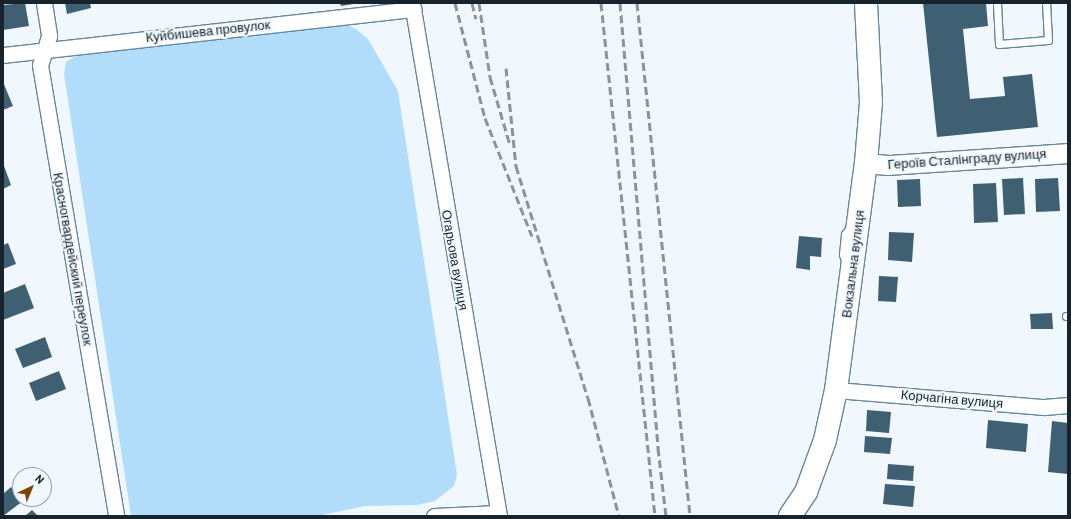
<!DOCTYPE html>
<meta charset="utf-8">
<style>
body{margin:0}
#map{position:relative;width:1071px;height:519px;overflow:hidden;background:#f1f8fd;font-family:Barlow,sans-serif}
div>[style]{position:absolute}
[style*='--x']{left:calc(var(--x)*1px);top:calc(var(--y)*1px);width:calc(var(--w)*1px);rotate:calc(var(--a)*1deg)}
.green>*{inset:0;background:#b1ddfa}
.building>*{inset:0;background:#3f5f73}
.roads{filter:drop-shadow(1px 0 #66879d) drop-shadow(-1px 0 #66879d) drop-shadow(0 1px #66879d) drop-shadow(0 -1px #66879d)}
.service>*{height:7px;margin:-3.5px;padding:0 3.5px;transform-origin:3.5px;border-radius:3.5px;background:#fff}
.minor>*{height:15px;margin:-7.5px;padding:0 7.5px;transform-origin:7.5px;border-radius:7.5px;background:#fff}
.tertiary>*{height:19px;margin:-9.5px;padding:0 9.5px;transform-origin:9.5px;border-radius:9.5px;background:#fff}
.primary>*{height:22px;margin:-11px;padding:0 11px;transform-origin:11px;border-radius:11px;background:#fff}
.rail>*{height:3px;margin-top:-1.5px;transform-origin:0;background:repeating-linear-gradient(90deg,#89939a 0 8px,transparent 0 12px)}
span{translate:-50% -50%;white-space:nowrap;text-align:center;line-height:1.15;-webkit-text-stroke:4px #f1f8fd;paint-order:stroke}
.street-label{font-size:13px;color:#17242d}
.frame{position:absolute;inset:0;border:4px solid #17242d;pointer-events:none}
.north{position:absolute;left:12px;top:467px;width:40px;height:40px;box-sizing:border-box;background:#f1f8fd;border:1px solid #9aa3aa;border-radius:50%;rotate:44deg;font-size:11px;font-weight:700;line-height:16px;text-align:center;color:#17242d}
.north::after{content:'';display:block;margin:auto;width:14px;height:18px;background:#814302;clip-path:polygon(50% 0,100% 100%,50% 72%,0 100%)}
</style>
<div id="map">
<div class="green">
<i style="clip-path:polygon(346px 24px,356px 29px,368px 39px,398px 91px,457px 475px,454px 486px,435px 501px,417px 505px,365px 506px,318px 516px,131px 516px,64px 74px,66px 62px,78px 55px)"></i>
</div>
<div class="building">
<i style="clip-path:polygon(25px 3px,29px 26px,3px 30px,3px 5px)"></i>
<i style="clip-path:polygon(65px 3px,90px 3px,91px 8px,67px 14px)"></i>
<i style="clip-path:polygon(340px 3px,353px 3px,353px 4px,341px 6px)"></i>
<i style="clip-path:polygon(923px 3px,986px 3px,988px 26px,963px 29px,970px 99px,1005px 96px,1003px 77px,1032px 74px,1038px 127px,937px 137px)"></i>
<i style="clip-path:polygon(3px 82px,13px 106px,3px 110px)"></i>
<i style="clip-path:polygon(4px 166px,11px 185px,3px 189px,3px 167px)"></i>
<i style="clip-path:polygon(1023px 178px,1025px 214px,1004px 215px,1002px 179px)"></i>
<i style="clip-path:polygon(1058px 178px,1060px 211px,1036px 212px,1035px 179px)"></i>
<i style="clip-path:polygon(920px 179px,921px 206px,898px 207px,897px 180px)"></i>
<i style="clip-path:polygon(996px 183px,998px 222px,974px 223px,973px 184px)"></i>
<i style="clip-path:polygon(889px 232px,914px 233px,912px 262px,888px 260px)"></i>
<i style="clip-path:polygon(799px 236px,822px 238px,821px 257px,810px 256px,810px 270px,796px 268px)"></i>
<i style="clip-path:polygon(8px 243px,16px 264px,3px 269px,3px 245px)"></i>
<i style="clip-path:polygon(879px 276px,898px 277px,896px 302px,878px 301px)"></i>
<i style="clip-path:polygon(25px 284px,34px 308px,3px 320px,3px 293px)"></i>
<i style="clip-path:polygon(1052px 313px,1053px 329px,1031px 329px,1030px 314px)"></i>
<i style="clip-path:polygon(45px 337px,52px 357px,23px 368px,15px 349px)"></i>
<i style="clip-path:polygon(59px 371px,66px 389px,36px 401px,29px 383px)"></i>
<i style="clip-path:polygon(867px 410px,891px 412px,889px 433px,866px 431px)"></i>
<i style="clip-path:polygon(988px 420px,1028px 424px,1026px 452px,986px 448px)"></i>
<i style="clip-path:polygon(1052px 421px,1068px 423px,1068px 474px,1048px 472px)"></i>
<i style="clip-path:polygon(865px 436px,892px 438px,890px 454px,864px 452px)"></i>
<i style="clip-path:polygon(888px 464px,914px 466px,913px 481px,887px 479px)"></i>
<i style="clip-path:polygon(885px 484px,915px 486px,913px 507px,883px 504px)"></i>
<i style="clip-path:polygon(11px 487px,23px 501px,3px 516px,3px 494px)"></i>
<i style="clip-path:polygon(32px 510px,38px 516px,25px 516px)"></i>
</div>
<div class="roads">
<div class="service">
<i style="--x:997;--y:3;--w:41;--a:87.2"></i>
<i style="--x:999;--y:44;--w:49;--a:-4.7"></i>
<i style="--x:1048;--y:40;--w:37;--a:-93"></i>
<i style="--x:845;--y:261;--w:7;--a:-106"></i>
<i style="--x:843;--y:254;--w:20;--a:-84"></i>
<i style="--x:845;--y:234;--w:10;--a:-53"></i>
<i style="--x:1066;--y:316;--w:2;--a:0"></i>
</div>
<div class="minor">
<i style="--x:44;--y:3;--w:33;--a:81"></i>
<i style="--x:49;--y:36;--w:30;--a:107"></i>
<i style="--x:40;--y:65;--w:457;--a:80.4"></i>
<i style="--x:412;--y:3;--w:520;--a:80.37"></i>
<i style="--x:3;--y:55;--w:413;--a:-6.4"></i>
<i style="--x:836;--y:390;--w:209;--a:4.7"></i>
<i style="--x:1044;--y:407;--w:24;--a:-5"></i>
<i style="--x:434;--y:516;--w:64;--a:-2.7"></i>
</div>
<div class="tertiary">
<i style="--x:866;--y:163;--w:22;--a:5"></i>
<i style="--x:888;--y:165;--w:180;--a:-3.8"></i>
</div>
<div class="primary">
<i style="--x:790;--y:516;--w:29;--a:-56"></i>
<i style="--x:806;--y:492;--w:55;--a:-69.9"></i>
<i style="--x:825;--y:440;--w:51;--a:-77.6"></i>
<i style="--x:836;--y:390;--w:229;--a:-82.5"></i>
<i style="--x:866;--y:163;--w:61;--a:-85.3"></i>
<i style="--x:871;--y:102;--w:99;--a:-92.9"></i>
</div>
</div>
<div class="rail">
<i style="--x:455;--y:3;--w:119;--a:75.4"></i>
<i style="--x:485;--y:118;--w:127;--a:68.3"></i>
<i style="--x:472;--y:3;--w:16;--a:76"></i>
<i style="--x:479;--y:3;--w:75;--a:81.5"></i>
<i style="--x:490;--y:77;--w:71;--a:73.6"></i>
<i style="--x:601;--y:3;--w:516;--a:83.99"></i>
<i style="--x:620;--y:3;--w:447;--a:85.1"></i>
<i style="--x:658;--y:448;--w:68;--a:83.3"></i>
<i style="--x:637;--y:3;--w:516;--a:84.1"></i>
<i style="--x:506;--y:68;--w:99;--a:84.2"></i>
<i style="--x:516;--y:166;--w:243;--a:72.8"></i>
<i style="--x:588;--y:398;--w:122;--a:75.3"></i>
</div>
<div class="street-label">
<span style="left:208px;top:31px;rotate:-6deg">Куйбишева провулок</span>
<span style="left:967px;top:159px;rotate:-4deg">Героїв Сталінграду вулиця</span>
<span style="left:73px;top:259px;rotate:80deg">Красногвардейский переулок</span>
<span style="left:455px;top:260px;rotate:80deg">Огарьова вулиця</span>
<span style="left:853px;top:264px;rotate:-83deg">Вокзальна вулиця</span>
<span style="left:952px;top:399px;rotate:5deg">Корчагіна вулиця</span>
</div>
<div class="frame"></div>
<div class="north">N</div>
</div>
